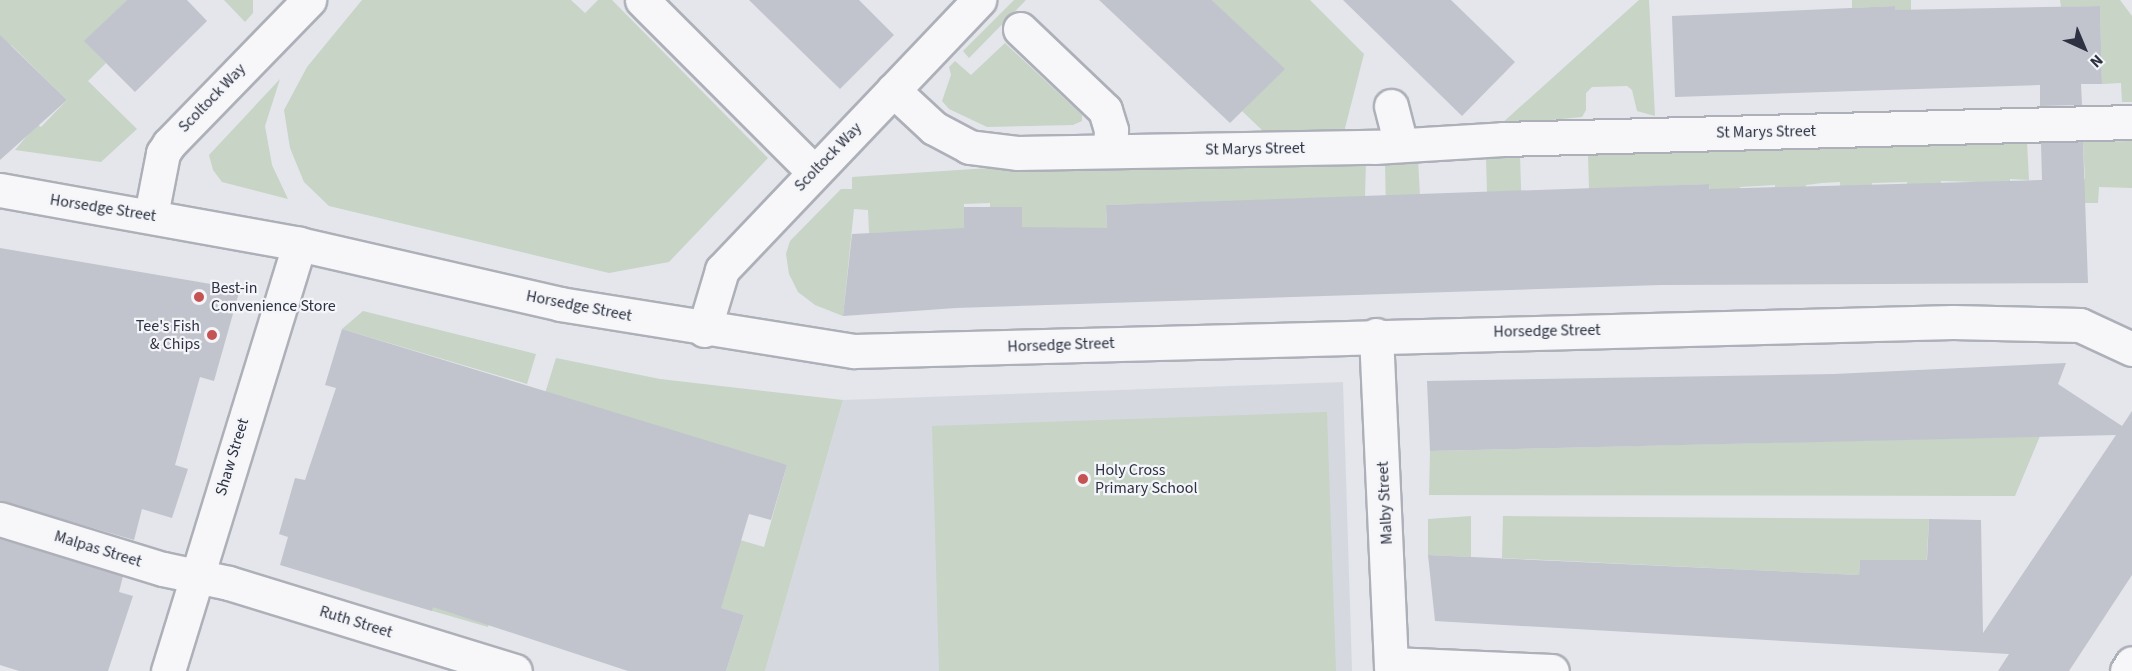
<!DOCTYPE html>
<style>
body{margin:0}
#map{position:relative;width:2132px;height:671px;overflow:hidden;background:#e4e6eb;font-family:"Source Sans 3",sans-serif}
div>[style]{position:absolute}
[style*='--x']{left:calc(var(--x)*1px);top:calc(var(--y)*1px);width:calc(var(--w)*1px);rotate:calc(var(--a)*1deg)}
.built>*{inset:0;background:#d6d8e0}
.green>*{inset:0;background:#c7d4c6}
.building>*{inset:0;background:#c1c4cd}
.roads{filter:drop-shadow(2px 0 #adb0b8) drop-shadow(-2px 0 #adb0b8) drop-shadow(0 2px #adb0b8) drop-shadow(0 -2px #adb0b8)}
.street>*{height:33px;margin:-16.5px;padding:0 16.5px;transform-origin:16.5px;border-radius:16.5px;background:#f7f7f9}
.dots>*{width:16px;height:16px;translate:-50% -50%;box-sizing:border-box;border:3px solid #f4f5f8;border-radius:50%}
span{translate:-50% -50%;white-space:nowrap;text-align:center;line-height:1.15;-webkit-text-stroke:4.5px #f4f5f8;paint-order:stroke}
.street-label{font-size:16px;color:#2d3142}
.poi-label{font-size:16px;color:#2d3142}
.left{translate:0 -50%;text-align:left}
.right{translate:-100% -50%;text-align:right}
.north{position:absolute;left:2054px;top:18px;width:60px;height:60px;-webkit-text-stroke:4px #f4f5f8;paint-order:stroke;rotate:136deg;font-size:16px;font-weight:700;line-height:24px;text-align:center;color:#2d3142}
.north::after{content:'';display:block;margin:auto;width:21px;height:27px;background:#2d3142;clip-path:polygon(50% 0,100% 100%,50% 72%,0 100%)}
</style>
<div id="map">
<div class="built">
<i style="clip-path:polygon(1343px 382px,1352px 671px,765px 671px,843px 400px)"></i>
</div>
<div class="green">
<i style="clip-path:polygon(0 0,127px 0,85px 41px,106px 63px,88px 81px,137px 129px,101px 162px,15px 150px,37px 124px,41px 127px,67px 100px,11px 45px,0 56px)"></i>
<i style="clip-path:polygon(224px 0,253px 0,253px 13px,245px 22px)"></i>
<i style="clip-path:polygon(362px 0,571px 0,585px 13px,598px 0,612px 0,768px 158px,669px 262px,609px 273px,329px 206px,304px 182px,290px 148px,284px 110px,307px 67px)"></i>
<i style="clip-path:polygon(1014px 0,1026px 0,969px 58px,963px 51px)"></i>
<i style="clip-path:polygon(1212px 0,1310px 0,1364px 54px,1344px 132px,1264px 132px,1242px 111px,1284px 69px)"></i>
<i style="clip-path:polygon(1639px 0,1649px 0,1655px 116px,1637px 111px,1632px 90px,1627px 86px,1592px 87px,1586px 93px,1586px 110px,1582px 117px,1500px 125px)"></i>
<i style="clip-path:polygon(1852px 0,1911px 0,1911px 21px,1895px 22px,1895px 6px,1852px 8px)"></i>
<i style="clip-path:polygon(2060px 0,2120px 0,2132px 16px,2132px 102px,2122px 102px,2121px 83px,2102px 84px,2100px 6px,2061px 7px)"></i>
<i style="clip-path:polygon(1005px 43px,1082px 115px,1082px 121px,1073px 125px,987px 127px,949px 109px,942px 101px,951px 75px,949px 67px,955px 61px,971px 75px)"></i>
<i style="clip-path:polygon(280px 79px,265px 126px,272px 165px,288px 199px,222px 182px,213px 170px,209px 155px)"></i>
<i style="clip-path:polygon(2132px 141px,2132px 188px,2099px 187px,2098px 203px,2064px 203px,2063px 180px,2085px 179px,2083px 142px)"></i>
<i style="clip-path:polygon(2027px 142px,2029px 180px,2010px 179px,2010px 203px,1978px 182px,1941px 181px,1940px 205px,1908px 205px,1907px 182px,1872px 183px,1873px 205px,1841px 205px,1840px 182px,1822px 183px,1806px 185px,1806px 212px,1776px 212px,1775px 185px,1740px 187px,1740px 213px,1711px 214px,1709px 184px,1589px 189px,1588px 153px)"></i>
<i style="clip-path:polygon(1486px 156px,1520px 156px,1522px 217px,1487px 194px)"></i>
<i style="clip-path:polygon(1366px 159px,1365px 198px,1106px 205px,1107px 228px,1022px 230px,1022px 207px,1000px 207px,990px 232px,990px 203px,964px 204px,964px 231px,869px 233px,868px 210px,854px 209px,843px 316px,815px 305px,798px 292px,789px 274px,786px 254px,790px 241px,841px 189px,852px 189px,852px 177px,989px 168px)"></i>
<i style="clip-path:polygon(1385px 159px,1418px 159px,1420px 196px,1386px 217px)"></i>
<i style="clip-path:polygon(363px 311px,536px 354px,527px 384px,342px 329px)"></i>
<i style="clip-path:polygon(556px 358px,660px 379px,843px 400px,765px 671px,726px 671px,744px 615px,513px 546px,488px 627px,360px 590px,369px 560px,539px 481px,764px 547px,787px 465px,528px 448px)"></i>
<i style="clip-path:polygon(1327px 412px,1336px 671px,939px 671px,932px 426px)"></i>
<i style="clip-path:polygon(2040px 436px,2015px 496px,1429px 495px,1430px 451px)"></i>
<i style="clip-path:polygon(1471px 516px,1471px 557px,1428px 555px,1428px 519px)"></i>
<i style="clip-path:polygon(1503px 516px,1929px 519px,1926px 570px,1878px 560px,1860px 560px,1859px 575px,1502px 558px)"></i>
</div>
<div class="building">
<i style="clip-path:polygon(127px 0,187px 0,207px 21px,135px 92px,84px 41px)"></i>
<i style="clip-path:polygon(749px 0,859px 0,894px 35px,840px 89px)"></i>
<i style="clip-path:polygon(1099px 0,1212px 0,1285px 69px,1230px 123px)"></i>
<i style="clip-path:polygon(1343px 0,1451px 0,1515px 62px,1462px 116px)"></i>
<i style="clip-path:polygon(1895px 6px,1895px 10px,2100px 6px,2102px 84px,2081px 84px,2082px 105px,2040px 106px,2040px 85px,1675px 97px,1672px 16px)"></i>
<i style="clip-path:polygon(0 35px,67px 100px,0 160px)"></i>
<i style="clip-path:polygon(2083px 142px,2088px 283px,1660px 285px,956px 308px,843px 316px,852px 234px,964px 228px,964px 207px,1022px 207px,1022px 227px,1107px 228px,1106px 205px,1709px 184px,1709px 189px,2042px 180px,2041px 143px)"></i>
<i style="clip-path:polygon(0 248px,240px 289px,214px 381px,200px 377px,175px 465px,188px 469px,172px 518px,142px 509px,134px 540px,0 501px)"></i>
<i style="clip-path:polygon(342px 329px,787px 465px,771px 520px,749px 514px,721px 608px,744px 615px,726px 671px,628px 671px,433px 607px,432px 611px,280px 565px,288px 537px,279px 534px,295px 478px,305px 480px,336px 388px,325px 385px)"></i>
<i style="clip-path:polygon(2066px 363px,2058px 384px,2122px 426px,2132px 411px,2132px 575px,2069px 671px,1998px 671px,2009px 654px,1435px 621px,1428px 555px,1859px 575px,1860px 560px,1927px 560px,1929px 519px,1981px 520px,1983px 633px,2116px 435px,1430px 451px,1427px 381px,1834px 374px)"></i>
<i style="clip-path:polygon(0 539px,123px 576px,119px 592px,133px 596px,108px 671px,19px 671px,0 665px)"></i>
</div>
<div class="roads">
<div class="street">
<i style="--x:642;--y:0;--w:243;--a:45"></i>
<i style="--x:1020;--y:29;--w:117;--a:43.6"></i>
<i style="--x:1105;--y:110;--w:21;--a:73"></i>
<i style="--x:1111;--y:130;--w:21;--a:93"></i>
<i style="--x:893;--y:90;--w:56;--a:42.8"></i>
<i style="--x:934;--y:128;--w:40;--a:28"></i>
<i style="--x:969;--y:147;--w:48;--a:7.1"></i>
<i style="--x:1017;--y:153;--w:357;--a:-1"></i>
<i style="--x:1374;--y:147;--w:129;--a:-3.5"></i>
<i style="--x:1503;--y:139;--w:629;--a:-1.55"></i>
<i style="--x:1391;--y:106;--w:40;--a:75.6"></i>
<i style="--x:0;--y:190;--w:304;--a:10.2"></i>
<i style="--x:299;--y:244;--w:268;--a:12.9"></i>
<i style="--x:560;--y:304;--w:298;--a:9.1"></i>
<i style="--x:854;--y:351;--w:1099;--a:-1.51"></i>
<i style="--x:1953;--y:322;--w:127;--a:1.4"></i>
<i style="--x:2080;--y:325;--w:57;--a:24.8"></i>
<i style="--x:151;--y:215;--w:63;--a:-79"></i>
<i style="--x:163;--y:153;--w:11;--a:-56"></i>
<i style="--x:169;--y:144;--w:201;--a:-45.8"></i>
<i style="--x:704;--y:330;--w:63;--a:-73.3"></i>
<i style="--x:722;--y:270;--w:373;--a:-46.4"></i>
<i style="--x:1376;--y:335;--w:336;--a:87.4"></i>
<i style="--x:0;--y:519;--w:170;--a:17.1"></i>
<i style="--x:163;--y:569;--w:67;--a:12"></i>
<i style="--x:229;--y:583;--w:299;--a:17.1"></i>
<i style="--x:1391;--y:664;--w:161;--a:2.5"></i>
<i style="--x:168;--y:671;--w:447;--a:-72.9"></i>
<i style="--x:2127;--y:671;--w:9;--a:-58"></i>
</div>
</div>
<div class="dots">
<i style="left:199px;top:297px;background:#c65353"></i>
<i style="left:212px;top:335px;background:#c65353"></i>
<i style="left:1083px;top:479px;background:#c65353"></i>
</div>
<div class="street-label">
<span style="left:212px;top:98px;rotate:-46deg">Scoltock Way</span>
<span style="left:1766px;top:132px;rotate:-1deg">St Marys Street</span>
<span style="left:1255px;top:149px;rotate:-1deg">St Marys Street</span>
<span style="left:828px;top:157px;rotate:-46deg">Scoltock Way</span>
<span style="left:103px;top:208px;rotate:9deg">Horsedge Street</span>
<span style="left:579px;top:306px;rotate:11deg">Horsedge Street</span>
<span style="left:1547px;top:331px;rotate:-1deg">Horsedge Street</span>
<span style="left:1061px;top:345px;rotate:-2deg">Horsedge Street</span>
<span style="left:232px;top:457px;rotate:-73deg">Shaw Street</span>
<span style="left:1385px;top:503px;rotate:-93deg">Malby Street</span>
<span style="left:98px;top:549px;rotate:17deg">Malpas Street</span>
<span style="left:356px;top:622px;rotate:17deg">Ruth Street</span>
</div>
<div class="poi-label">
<span class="left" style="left:211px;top:297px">Best-in<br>Convenience Store</span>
<span class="right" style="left:200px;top:335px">Tee's Fish<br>&amp; Chips</span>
<span class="left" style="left:1095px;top:479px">Holy Cross<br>Primary School</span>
</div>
<div class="north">N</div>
</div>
